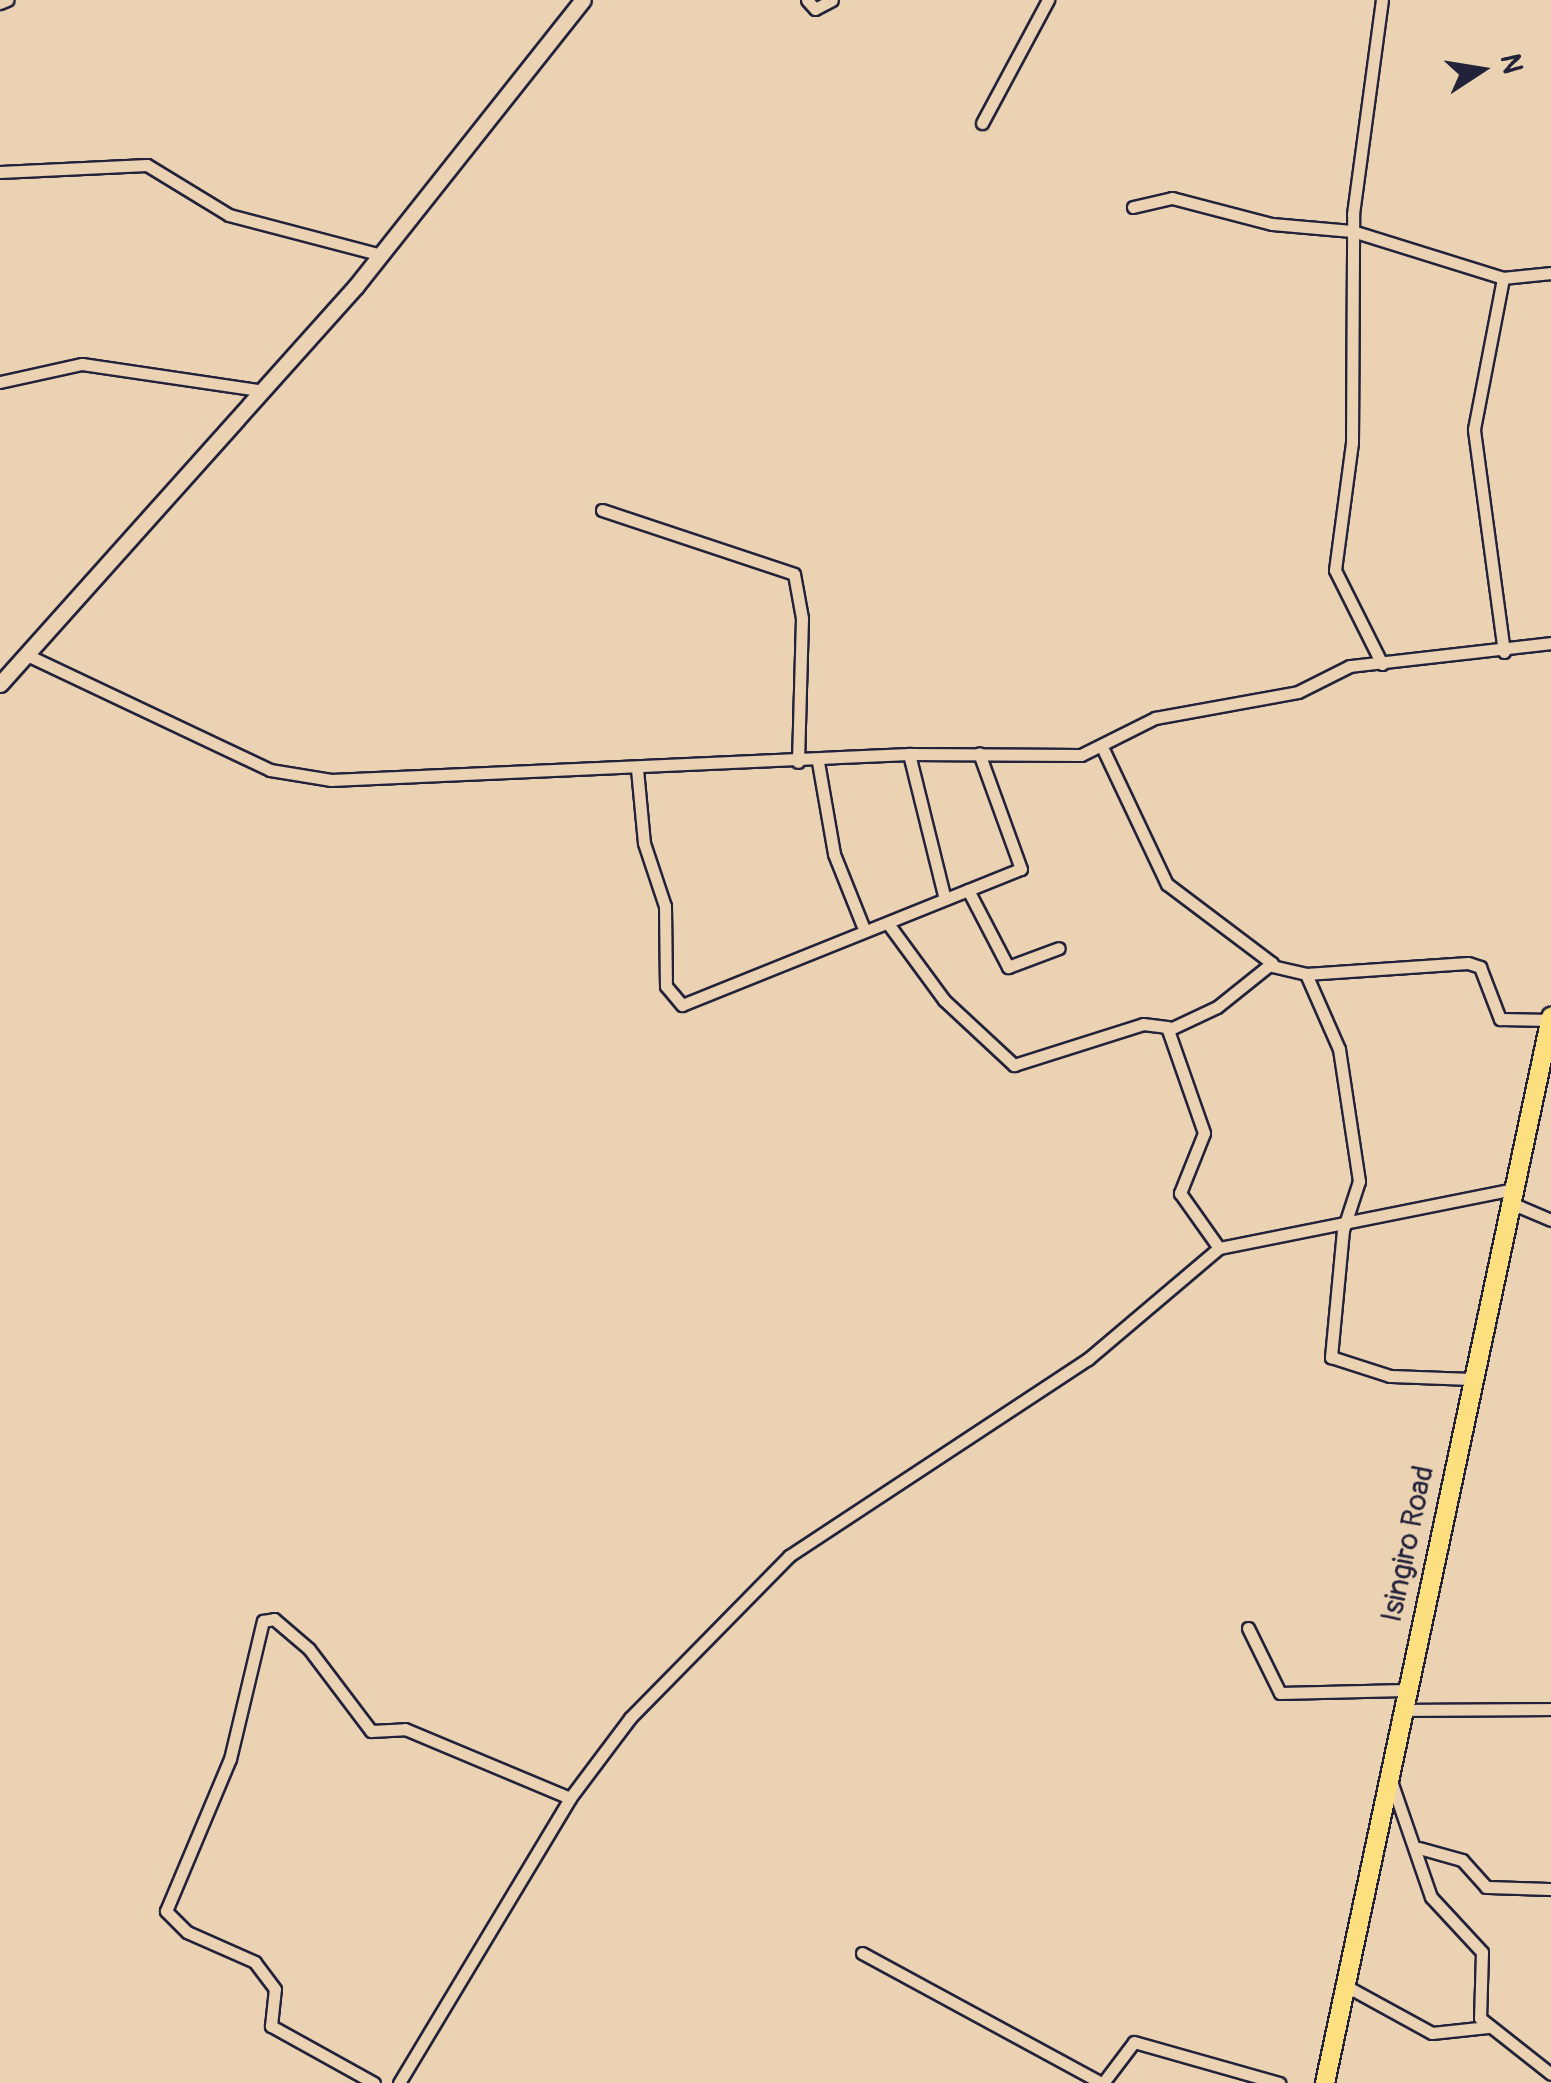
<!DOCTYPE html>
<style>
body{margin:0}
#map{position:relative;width:1551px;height:2083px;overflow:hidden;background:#ead2b2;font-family:Pangolin,sans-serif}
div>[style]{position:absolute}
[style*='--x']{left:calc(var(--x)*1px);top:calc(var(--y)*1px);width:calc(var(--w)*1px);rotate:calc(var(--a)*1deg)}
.roads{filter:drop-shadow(2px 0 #22223b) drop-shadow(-2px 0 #22223b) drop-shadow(0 2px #22223b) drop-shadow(0 -2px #22223b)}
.minor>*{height:11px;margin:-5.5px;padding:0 5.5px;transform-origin:5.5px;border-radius:5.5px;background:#ead2b2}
.secondary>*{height:15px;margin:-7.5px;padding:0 7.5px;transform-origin:7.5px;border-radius:7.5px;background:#ead2b2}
.primary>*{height:18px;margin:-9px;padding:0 9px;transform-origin:9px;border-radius:9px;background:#fddf80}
span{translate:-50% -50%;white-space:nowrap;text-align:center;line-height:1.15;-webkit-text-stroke:8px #ead2b2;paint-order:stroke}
.street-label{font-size:30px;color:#22223b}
.north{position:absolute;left:1431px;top:20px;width:100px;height:100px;-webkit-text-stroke:8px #ead2b2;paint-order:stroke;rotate:78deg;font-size:28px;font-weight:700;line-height:40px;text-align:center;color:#22223b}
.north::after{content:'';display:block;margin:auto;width:35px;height:45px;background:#22223b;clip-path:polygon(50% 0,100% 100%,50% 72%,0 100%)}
</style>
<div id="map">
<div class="roads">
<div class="minor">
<i style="--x:807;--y:0;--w:12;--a:48"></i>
<i style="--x:815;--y:9;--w:19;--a:-28"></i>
<i style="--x:0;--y:3;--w:8;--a:-23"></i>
<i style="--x:982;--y:123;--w:140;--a:-61.8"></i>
<i style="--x:0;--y:172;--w:147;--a:-2.7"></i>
<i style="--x:147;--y:165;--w:96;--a:31.4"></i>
<i style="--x:229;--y:215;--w:157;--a:14.7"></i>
<i style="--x:1133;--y:207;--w:40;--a:-13"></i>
<i style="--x:1172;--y:198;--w:103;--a:14.6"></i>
<i style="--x:1272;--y:224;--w:80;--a:5"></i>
<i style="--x:1352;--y:231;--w:158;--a:17.3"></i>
<i style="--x:0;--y:382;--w:84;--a:-12.4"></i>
<i style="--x:82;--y:364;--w:184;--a:8.4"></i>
<i style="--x:602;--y:510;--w:202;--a:18.4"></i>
<i style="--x:794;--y:574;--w:45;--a:79.7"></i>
<i style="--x:802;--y:618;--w:144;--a:91.6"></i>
<i style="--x:1504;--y:652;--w:225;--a:-97.7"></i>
<i style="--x:1474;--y:429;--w:154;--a:-79.1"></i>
<i style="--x:1503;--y:278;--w:48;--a:-5.9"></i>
<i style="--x:27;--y:655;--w:269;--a:25.3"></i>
<i style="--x:270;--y:770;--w:62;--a:9.3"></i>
<i style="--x:331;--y:780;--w:579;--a:-2.58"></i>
<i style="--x:909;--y:754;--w:172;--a:0.3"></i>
<i style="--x:1081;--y:755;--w:83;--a:-26.6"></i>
<i style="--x:1155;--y:718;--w:145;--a:-10.3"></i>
<i style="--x:1298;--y:692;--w:58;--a:-26.6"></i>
<i style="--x:1350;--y:666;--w:202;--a:-6.5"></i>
<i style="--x:1382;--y:664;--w:105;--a:-116.6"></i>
<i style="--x:1335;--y:570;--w:128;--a:-82.4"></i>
<i style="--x:1352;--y:443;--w:229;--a:-89.7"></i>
<i style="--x:1353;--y:214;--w:216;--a:-82.3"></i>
<i style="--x:1104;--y:751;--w:147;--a:64.7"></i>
<i style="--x:1167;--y:884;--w:131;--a:37"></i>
<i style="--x:1272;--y:963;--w:70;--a:141.3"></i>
<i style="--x:1217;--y:1007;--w:54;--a:154.9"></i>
<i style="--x:1168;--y:1030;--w:109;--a:70.7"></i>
<i style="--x:1204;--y:1133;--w:65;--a:111.8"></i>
<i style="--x:1180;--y:1193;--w:67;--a:54.7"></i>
<i style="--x:909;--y:754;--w:149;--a:76.1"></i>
<i style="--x:818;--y:762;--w:93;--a:80.1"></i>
<i style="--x:834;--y:854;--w:81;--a:68.2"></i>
<i style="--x:637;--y:769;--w:74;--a:84.6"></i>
<i style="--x:644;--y:843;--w:66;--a:71.6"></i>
<i style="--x:665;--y:906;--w:80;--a:89.3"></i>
<i style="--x:666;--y:986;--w:25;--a:50"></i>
<i style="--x:682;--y:1005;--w:365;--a:-21.9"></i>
<i style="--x:1021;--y:869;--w:123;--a:-109.9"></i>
<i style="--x:968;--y:890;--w:87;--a:62.5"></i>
<i style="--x:1008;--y:967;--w:54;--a:-20.4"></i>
<i style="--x:889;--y:925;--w:93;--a:53.7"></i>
<i style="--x:944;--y:1000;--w:96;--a:42.9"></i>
<i style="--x:1014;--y:1065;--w:135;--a:-17.6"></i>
<i style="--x:1143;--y:1024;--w:26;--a:7"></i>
<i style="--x:1272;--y:966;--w:35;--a:13"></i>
<i style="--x:1306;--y:974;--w:162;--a:-3.9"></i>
<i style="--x:1468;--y:963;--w:13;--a:18"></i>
<i style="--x:1480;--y:967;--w:56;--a:69"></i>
<i style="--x:1500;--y:1019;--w:51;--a:1.1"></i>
<i style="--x:1306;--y:974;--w:82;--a:66.3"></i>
<i style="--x:1339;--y:1049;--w:134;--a:81.4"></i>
<i style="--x:1359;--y:1181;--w:52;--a:108.1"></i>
<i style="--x:1343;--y:1230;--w:128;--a:95.4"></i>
<i style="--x:1331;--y:1357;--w:62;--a:17.9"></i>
<i style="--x:1390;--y:1376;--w:82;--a:2.1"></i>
<i style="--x:1511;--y:1203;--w:43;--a:23"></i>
<i style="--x:1248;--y:1628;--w:72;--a:63.8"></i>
<i style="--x:1280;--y:1693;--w:125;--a:-1.4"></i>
<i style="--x:1401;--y:1710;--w:150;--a:-0.4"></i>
<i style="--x:1391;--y:1781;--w:123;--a:71"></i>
<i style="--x:1431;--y:1897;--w:75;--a:47.2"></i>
<i style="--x:1482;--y:1952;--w:66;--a:91.7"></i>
<i style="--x:1480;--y:2018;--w:90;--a:38.3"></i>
<i style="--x:1419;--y:1848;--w:45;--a:15.6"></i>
<i style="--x:1462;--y:1860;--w:36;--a:48"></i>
<i style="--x:1486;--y:1887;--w:65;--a:1.8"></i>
<i style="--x:862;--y:1953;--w:272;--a:28.5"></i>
<i style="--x:1346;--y:1986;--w:98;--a:28.7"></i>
<i style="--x:1432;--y:2033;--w:56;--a:-6.1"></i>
<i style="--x:374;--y:2083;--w:118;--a:-151"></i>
<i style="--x:271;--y:2026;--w:37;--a:-84"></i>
<i style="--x:275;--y:1989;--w:34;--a:-127"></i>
<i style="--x:255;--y:1962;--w:74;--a:-156.2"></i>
<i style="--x:187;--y:1932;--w:30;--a:-135"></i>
<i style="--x:166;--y:1911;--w:165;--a:-67.2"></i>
<i style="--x:230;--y:1759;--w:142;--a:-76.6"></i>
<i style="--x:263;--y:1621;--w:11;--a:-10"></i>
<i style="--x:274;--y:1619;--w:46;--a:40.6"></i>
<i style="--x:309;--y:1649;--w:103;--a:52.9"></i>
<i style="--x:371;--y:1731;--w:34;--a:-3"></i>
<i style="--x:405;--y:1729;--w:179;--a:22.7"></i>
<i style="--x:399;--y:2083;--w:332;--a:-59"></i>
<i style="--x:570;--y:1798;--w:100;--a:-53.1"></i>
<i style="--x:630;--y:1718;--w:227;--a:-45.5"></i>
<i style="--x:789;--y:1556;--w:358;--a:-33.4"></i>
<i style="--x:1088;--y:1359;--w:172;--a:-40.3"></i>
<i style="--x:1219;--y:1248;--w:301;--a:-11.3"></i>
<i style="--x:1103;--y:2083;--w:51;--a:-52.9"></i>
<i style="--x:1134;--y:2042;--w:151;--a:15.8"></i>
</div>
<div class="secondary">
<i style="--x:0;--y:684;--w:534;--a:-48.19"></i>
<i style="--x:356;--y:286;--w:365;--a:-51.6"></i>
</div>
<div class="primary">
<i style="--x:1325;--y:2083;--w:1090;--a:-78.03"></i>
</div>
</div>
<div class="street-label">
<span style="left:1408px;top:1544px;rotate:-78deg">Isingiro Road</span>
</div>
<div class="north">N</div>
</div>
